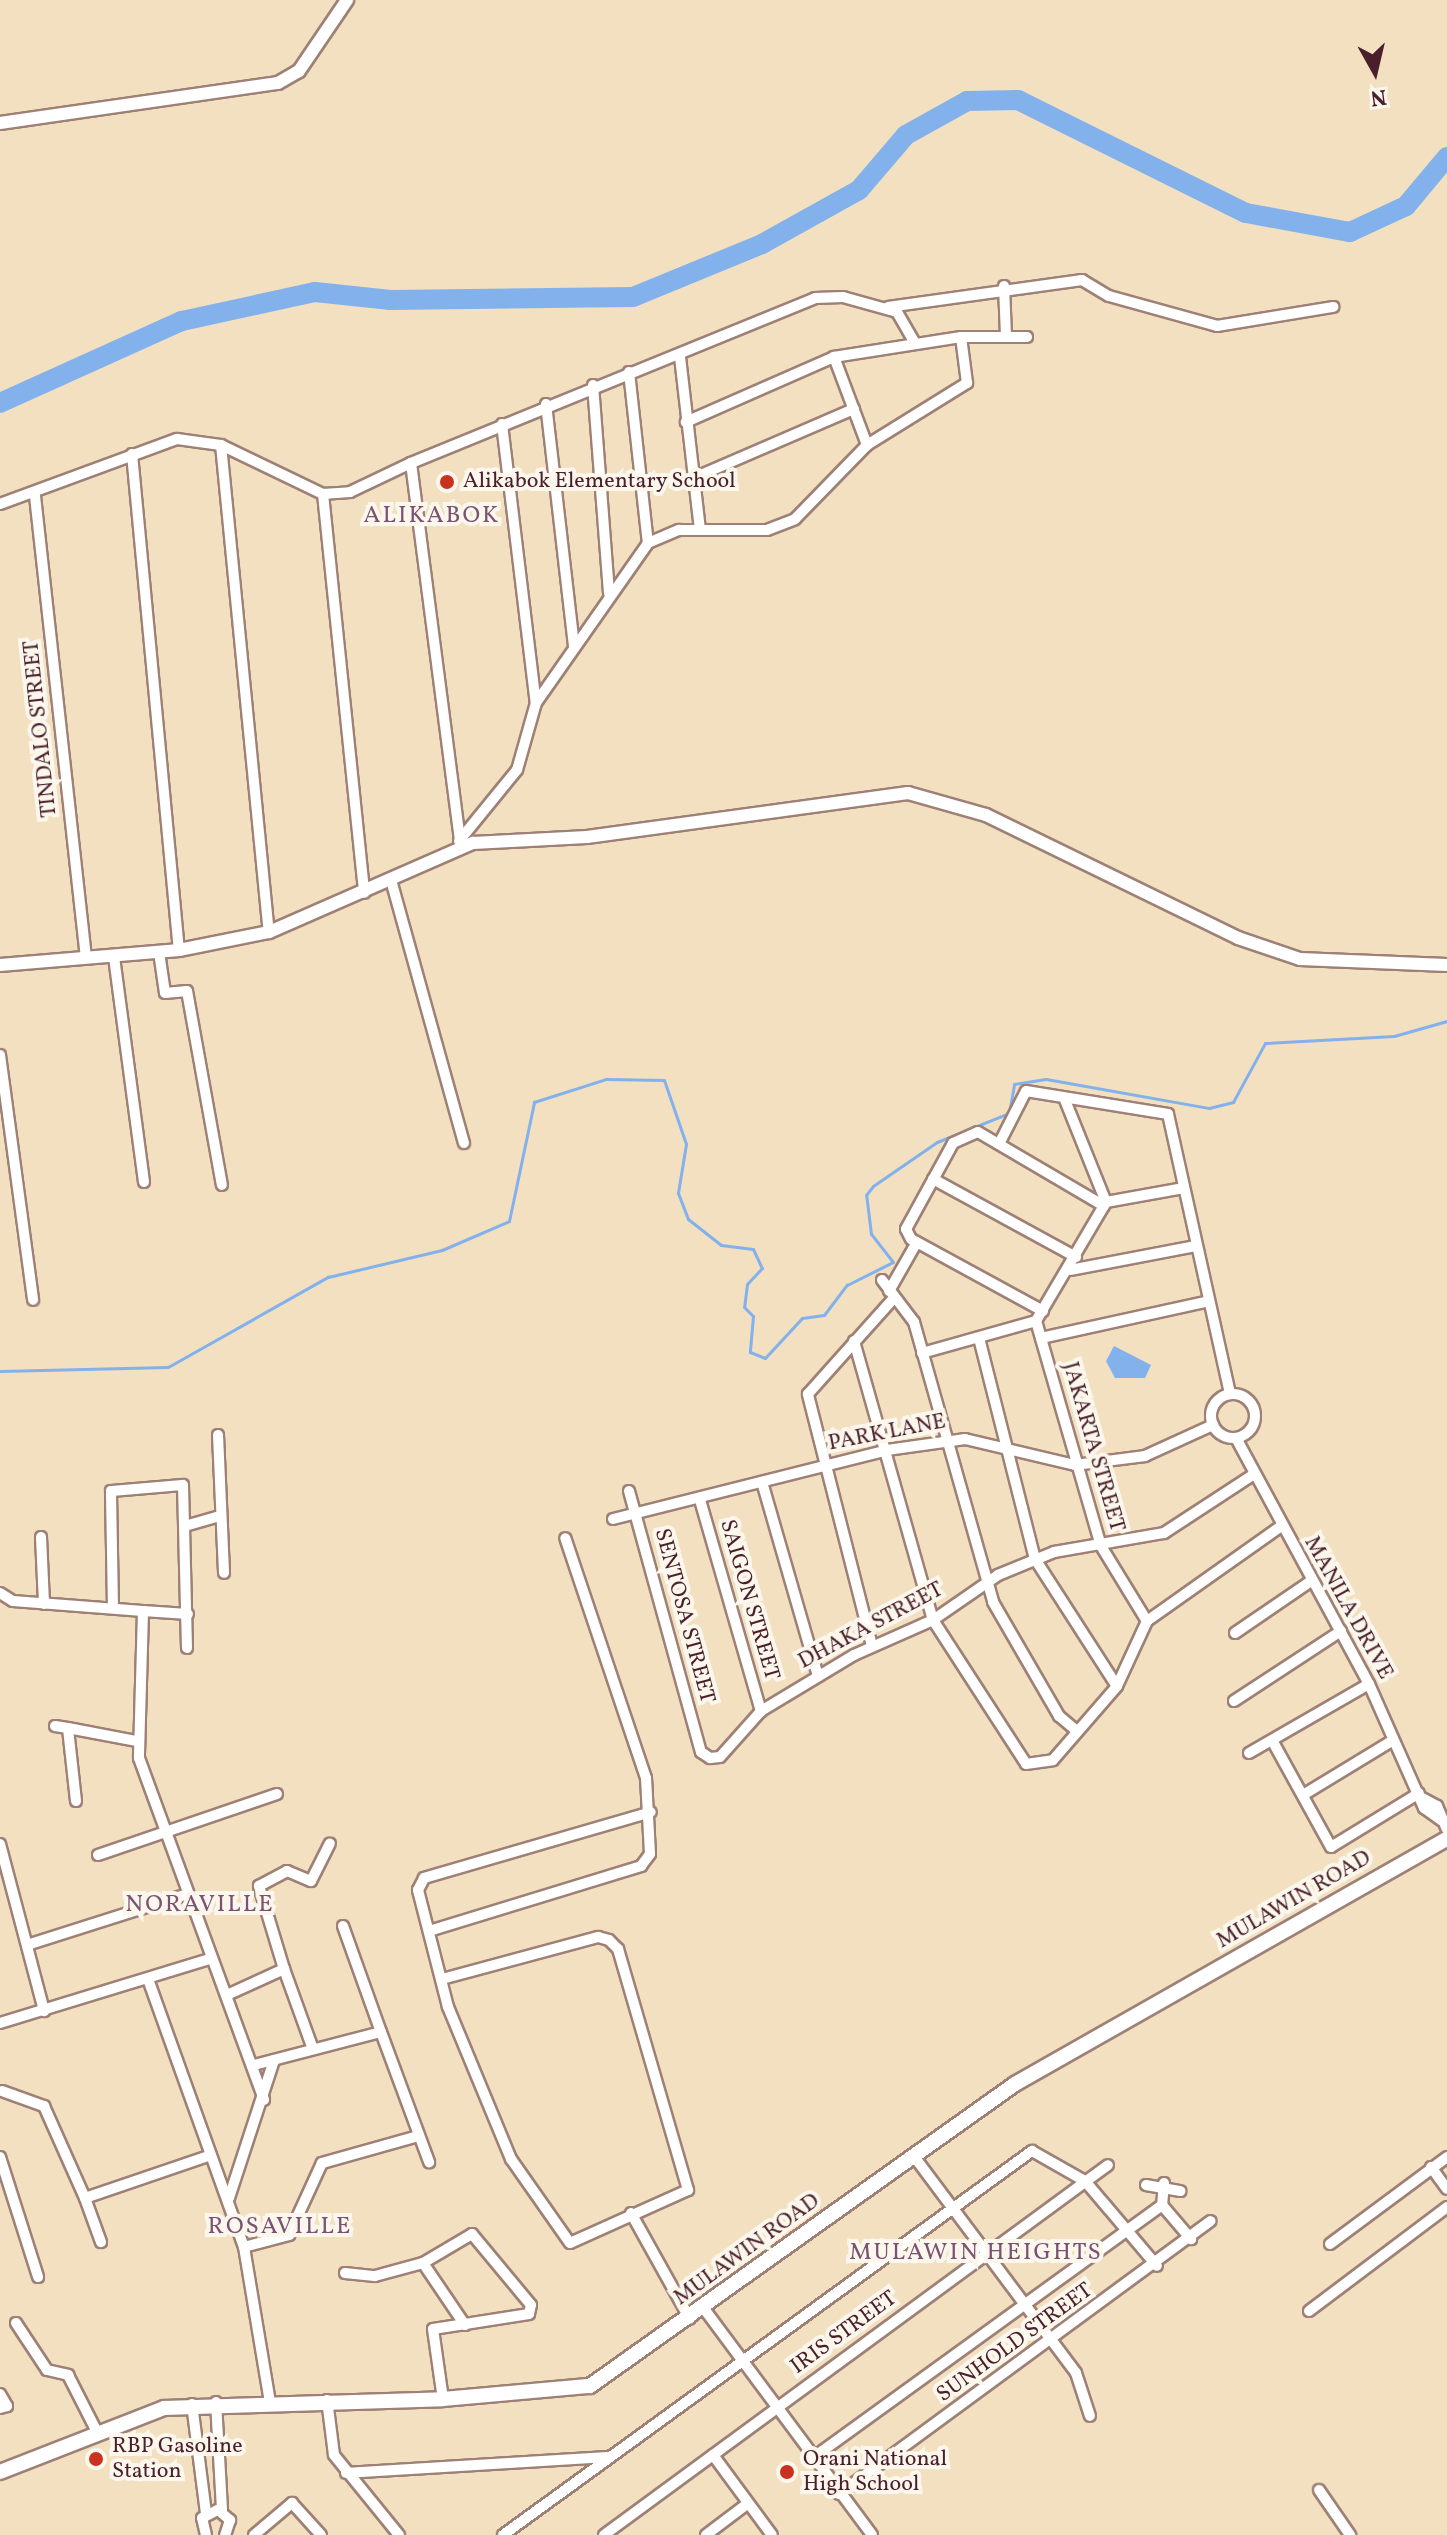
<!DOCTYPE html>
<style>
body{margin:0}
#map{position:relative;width:1447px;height:2535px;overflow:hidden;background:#f2e0c1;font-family:Vollkorn,serif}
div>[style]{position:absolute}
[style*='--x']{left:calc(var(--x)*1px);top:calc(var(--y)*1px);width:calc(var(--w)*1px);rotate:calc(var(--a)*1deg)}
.water>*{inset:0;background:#82b1ec}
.stream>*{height:3px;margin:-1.5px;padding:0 1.5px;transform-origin:1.5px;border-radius:1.5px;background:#82b1ec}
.river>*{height:20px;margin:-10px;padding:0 10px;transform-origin:10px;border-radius:10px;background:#82b1ec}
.roads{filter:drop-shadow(2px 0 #9e8076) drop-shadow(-2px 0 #9e8076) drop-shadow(0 2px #9e8076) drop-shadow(0 -2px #9e8076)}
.minor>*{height:10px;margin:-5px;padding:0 5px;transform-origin:5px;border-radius:5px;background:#fff}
.minor>.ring{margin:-5px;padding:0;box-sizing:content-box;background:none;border:10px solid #fff;border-radius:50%}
.tertiary>*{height:12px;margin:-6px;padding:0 6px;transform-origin:6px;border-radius:6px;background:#fff}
.secondary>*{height:14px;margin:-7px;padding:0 7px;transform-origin:7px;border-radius:7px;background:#fff}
.dots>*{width:22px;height:22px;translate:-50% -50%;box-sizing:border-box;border:4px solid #fbf7ec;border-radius:50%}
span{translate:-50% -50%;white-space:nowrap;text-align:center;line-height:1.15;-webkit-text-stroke:8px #fbf7ec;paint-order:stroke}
.poi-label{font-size:22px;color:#4a1f2b}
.left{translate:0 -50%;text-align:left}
.street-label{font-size:22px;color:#4a1f2b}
.neighbourhood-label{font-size:24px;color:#7b5272;letter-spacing:2px}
.north{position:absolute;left:1335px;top:32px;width:80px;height:80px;-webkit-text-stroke:6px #fbf7ec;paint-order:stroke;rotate:172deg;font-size:22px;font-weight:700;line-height:32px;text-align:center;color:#4a1f2b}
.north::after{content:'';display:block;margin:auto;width:28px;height:36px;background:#4a1f2b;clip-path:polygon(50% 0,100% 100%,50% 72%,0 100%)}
</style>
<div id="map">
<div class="water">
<i style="clip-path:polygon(1114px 1346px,1151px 1365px,1145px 1378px,1115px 1378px,1106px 1361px)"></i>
</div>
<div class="stream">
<i style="--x:0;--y:1371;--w:168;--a:-1.4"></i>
<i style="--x:168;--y:1367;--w:184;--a:-29.4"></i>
<i style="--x:328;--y:1277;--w:117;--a:-13.3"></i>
<i style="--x:442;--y:1250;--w:73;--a:-23.4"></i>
<i style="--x:509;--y:1221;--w:122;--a:-78.1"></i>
<i style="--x:534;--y:1102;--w:76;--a:-17.7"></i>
<i style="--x:606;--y:1079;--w:58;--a:1"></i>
<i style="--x:664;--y:1080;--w:68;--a:71"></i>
<i style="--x:686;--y:1144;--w:50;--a:99.3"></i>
<i style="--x:678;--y:1193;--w:28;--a:69"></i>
<i style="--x:688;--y:1219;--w:42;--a:38.2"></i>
<i style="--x:721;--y:1245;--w:32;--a:7"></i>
<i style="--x:753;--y:1249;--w:21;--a:65"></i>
<i style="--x:762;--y:1268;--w:22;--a:133"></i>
<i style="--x:747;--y:1284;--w:23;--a:97"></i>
<i style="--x:744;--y:1307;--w:13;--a:45"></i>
<i style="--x:753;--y:1316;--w:36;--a:95"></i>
<i style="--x:750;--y:1352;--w:16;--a:22"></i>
<i style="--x:765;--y:1358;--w:54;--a:-47.2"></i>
<i style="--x:802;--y:1318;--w:22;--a:-8"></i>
<i style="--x:824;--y:1315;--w:38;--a:-53"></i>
<i style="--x:847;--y:1285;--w:51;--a:-26.6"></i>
<i style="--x:893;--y:1262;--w:36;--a:-128"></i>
<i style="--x:871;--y:1234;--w:39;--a:-97"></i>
<i style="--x:866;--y:1195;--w:11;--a:-52"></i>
<i style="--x:873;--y:1186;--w:78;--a:-34.5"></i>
<i style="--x:937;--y:1142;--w:78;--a:-21.9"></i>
<i style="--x:1009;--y:1113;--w:29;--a:-80"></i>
<i style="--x:1014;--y:1084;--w:32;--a:-9"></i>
<i style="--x:1046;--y:1079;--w:166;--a:10.1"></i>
<i style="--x:1209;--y:1108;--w:25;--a:-14"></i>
<i style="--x:1233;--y:1102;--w:67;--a:-61.5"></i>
<i style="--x:1265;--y:1043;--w:129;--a:-3.1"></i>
<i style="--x:1394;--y:1036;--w:55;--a:-15.8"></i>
</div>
<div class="river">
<i style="--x:0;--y:403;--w:200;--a:-24.3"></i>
<i style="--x:182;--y:321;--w:136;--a:-12.3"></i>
<i style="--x:315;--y:292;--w:76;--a:6"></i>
<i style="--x:391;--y:300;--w:242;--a:-0.7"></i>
<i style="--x:633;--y:297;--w:139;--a:-22.3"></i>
<i style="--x:762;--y:244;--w:111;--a:-29.1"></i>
<i style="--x:859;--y:190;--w:72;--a:-49.5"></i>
<i style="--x:906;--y:135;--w:70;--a:-29.1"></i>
<i style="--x:967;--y:101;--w:51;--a:-1.1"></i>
<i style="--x:1018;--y:100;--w:254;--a:26.4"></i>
<i style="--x:1246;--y:213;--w:106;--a:10.4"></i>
<i style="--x:1350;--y:232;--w:62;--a:-24.9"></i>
<i style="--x:1406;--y:206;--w:64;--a:-50.1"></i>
</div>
<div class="roads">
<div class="minor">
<i style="--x:1004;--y:286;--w:50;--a:87.7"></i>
<i style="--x:888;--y:307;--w:196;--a:-7.9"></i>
<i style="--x:1082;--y:280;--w:31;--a:31"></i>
<i style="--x:1109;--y:296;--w:112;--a:15.5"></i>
<i style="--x:1217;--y:326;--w:118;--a:-9.3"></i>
<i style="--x:961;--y:337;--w:66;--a:0"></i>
<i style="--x:680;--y:357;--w:173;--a:83.4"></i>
<i style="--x:834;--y:357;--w:94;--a:69.4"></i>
<i style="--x:629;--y:372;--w:172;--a:83.7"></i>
<i style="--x:593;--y:385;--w:209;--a:85.6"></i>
<i style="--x:546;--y:404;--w:244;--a:83.4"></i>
<i style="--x:502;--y:424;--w:281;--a:83.1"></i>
<i style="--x:221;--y:445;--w:489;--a:84.4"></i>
<i style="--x:132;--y:454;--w:498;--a:84.6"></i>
<i style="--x:411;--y:463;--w:436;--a:-22.2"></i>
<i style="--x:815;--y:298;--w:28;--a:-2"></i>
<i style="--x:843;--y:297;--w:56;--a:15.5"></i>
<i style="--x:897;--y:312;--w:34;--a:60"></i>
<i style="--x:696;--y:477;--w:172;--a:-23.3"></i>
<i style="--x:323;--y:494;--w:401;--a:84.1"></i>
<i style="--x:35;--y:496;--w:465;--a:83.7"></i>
<i style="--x:0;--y:504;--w:189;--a:-20.2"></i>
<i style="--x:177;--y:439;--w:44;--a:7.8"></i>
<i style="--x:221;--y:445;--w:113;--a:25.7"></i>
<i style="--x:323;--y:494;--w:27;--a:-4"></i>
<i style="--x:350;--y:492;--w:68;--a:-25.4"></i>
<i style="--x:411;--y:463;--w:382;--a:82.6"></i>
<i style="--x:459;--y:841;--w:92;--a:-50.8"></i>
<i style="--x:517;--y:770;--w:70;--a:-74.2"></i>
<i style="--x:536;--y:703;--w:195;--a:-55"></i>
<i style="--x:648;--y:543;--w:34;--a:-23"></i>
<i style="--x:679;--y:530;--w:88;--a:0"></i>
<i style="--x:767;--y:530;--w:30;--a:-21"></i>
<i style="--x:795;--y:519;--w:103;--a:-45.8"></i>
<i style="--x:867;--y:445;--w:118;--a:-31.8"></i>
<i style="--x:967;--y:383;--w:46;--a:-97.4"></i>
<i style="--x:961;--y:337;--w:129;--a:171.1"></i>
<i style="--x:834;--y:357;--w:162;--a:156.3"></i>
<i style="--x:391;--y:880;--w:273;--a:74.5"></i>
<i style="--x:159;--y:952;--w:41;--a:81.7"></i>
<i style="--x:165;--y:993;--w:22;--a:-5"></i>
<i style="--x:187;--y:991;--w:197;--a:79.8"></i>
<i style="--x:114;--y:957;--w:227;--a:82.4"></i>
<i style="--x:0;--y:1055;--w:247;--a:82.3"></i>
<i style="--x:1065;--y:1100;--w:110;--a:68.1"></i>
<i style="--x:999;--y:1144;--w:59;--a:-63"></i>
<i style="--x:1026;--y:1091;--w:144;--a:9.2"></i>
<i style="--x:1168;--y:1114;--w:287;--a:77.5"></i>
<i style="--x:933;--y:1179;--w:163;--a:28.6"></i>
<i style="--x:1106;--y:1202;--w:79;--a:-10.2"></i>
<i style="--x:1070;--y:1270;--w:128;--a:-10.8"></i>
<i style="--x:882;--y:1280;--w:53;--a:52.7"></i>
<i style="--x:914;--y:1322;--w:291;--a:74.2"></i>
<i style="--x:993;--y:1602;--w:132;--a:59.9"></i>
<i style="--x:1059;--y:1716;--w:23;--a:40"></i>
<i style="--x:889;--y:1291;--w:56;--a:-60.3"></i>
<i style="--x:1043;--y:1311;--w:150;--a:-151.4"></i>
<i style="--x:911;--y:1239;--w:11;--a:-117"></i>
<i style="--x:906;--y:1229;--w:98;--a:-61.3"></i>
<i style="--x:953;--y:1143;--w:27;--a:-24"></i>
<i style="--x:978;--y:1132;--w:146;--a:30.4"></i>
<i style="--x:1036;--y:1321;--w:234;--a:73.9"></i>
<i style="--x:1101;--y:1546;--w:88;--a:58.5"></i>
<i style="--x:979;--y:1338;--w:228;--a:75.8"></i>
<i style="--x:1035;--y:1559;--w:151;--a:57.2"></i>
<i style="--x:1041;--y:1338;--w:172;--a:-12.4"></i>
<i style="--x:854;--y:1341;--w:290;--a:74.2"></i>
<i style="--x:933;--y:1620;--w:171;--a:57.1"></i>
<i style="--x:1026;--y:1764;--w:27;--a:-8"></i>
<i style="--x:1053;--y:1760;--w:98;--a:-49.1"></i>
<i style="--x:1117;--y:1686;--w:72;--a:-65.2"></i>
<i style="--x:1147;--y:1621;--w:163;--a:-35.3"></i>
<i style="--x:922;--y:1353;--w:118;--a:-15.7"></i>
<i style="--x:1036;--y:1321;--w:136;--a:-59.5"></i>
<i class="ring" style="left:1211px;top:1394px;width:34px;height:34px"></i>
<i style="--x:218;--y:1435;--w:138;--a:87.5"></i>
<i style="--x:1236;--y:1438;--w:280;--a:61.6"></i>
<i style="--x:1369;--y:1684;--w:136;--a:66.1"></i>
<i style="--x:1424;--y:1808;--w:21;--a:35"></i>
<i style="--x:762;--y:1482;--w:202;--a:73.9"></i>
<i style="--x:629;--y:1491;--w:271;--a:74.6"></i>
<i style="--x:701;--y:1752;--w:11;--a:34"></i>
<i style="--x:710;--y:1758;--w:10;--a:-6"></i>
<i style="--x:720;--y:1757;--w:62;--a:-48.3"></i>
<i style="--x:761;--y:1711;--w:109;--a:-31.1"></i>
<i style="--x:854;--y:1655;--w:86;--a:-23.9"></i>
<i style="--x:933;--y:1620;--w:79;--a:-34.7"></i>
<i style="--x:998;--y:1575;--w:61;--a:-22.3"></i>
<i style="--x:1054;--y:1552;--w:112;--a:-9.8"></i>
<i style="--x:1164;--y:1533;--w:104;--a:-33.2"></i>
<i style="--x:700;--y:1500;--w:220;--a:73.9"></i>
<i style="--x:613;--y:1519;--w:283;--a:-14.1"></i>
<i style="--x:887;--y:1450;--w:79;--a:-8"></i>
<i style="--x:965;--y:1439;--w:113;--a:13.3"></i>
<i style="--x:1075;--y:1465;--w:71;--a:-7.3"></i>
<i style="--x:1145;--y:1456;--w:75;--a:-24.5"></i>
<i style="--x:185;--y:1526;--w:37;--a:-16"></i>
<i style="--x:41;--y:1537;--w:67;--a:87.4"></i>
<i style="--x:0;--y:1593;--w:15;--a:32"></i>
<i style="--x:13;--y:1601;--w:130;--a:4.4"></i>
<i style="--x:143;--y:1611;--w:147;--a:91.6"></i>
<i style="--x:139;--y:1758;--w:364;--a:69.9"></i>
<i style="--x:113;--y:1608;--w:117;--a:-91"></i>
<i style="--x:111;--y:1491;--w:72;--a:-4.8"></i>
<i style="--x:183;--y:1485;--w:163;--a:88.6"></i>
<i style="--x:143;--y:1611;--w:45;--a:3.8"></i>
<i style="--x:1235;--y:1633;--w:92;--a:-34.4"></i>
<i style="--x:872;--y:1646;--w:260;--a:-104.3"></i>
<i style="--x:808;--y:1394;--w:127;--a:-48.2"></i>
<i style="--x:1234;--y:1701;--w:128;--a:-33.2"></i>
<i style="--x:55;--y:1726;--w:13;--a:9"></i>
<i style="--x:1273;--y:1742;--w:120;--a:61.1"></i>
<i style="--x:1331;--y:1847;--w:103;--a:-31.5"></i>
<i style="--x:1249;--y:1753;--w:138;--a:-29.9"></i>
<i style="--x:1303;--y:1795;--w:102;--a:-31.3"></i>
<i style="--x:1422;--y:1798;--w:17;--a:28"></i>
<i style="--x:1437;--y:1806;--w:25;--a:67"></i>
<i style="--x:76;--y:1801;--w:73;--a:-96.3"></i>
<i style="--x:68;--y:1728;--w:69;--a:10.8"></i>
<i style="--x:0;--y:1844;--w:173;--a:75.2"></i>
<i style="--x:98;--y:1855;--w:189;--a:-18.8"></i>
<i style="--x:343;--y:1926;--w:113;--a:70.3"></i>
<i style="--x:429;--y:1931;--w:222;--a:-17"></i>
<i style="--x:641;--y:1866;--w:15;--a:-53"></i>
<i style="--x:650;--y:1854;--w:76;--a:-93"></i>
<i style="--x:646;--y:1778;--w:253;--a:-108.6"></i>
<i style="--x:27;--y:1945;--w:166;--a:-17.6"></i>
<i style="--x:284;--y:1969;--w:87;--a:-106.8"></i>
<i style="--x:259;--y:1886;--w:32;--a:-28"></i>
<i style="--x:287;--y:1871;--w:26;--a:23"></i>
<i style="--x:311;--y:1881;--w:42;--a:-63.4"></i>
<i style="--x:148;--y:1979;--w:285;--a:70.3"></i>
<i style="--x:244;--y:2247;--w:158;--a:80.5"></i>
<i style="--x:442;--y:1979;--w:162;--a:-15.1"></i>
<i style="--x:598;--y:1937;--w:11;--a:15"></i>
<i style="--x:609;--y:1940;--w:13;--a:45"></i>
<i style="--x:618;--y:1949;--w:251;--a:73.8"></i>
<i style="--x:688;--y:2190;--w:129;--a:155.8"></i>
<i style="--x:570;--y:2243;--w:103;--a:-125.1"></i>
<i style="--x:511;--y:2159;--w:165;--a:-112.5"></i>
<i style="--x:448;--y:2007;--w:121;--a:-104.4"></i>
<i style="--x:418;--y:1890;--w:13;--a:-63"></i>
<i style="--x:424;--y:1878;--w:236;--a:-16.2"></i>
<i style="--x:227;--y:1995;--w:63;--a:-24.5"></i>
<i style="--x:284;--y:1969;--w:85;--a:70.1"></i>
<i style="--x:0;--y:2023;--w:219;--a:-17"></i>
<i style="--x:254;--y:2065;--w:131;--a:-14.6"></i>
<i style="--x:381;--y:2032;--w:139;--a:69.7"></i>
<i style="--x:2;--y:2091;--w:45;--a:19.7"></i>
<i style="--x:44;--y:2106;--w:101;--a:66"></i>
<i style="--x:85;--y:2198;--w:133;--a:-18.8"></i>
<i style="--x:913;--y:2155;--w:272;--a:53.2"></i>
<i style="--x:1076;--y:2373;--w:45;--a:72"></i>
<i style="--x:0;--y:2157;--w:126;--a:72.4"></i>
<i style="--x:1431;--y:2167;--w:27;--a:54"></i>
<i style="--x:1164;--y:2183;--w:22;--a:95"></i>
<i style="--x:1162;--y:2205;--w:45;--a:49.5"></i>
<i style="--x:1146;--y:2185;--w:35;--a:10"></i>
<i style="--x:85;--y:2198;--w:47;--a:70"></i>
<i style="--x:229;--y:2198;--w:145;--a:-71.9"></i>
<i style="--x:631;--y:2213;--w:121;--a:60.9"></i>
<i style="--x:1330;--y:2244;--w:146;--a:-36.6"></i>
<i style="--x:244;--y:2247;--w:47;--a:-14.9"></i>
<i style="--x:289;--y:2235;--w:79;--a:-65.4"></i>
<i style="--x:322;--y:2163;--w:100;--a:-15.7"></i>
<i style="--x:423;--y:2263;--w:57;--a:-30.6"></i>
<i style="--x:472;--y:2234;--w:92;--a:50.3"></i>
<i style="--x:531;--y:2305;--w:9;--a:103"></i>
<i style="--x:529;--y:2314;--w:97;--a:171.1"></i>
<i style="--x:433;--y:2329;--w:71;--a:81.9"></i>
<i style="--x:345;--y:2273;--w:30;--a:6"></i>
<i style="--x:375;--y:2276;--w:50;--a:-15.2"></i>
<i style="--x:423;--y:2263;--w:75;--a:55.9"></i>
<i style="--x:705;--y:2310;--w:280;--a:53.4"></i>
<i style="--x:1309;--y:2311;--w:173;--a:-37"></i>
<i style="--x:16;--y:2323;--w:56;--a:56.6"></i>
<i style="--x:47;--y:2370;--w:22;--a:13"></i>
<i style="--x:68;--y:2375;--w:64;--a:63"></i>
<i style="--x:0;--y:2394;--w:14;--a:60"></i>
<i style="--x:7;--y:2406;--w:7;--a:164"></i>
<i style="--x:327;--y:2400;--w:55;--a:82.7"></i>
<i style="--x:334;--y:2455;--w:103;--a:50.9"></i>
<i style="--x:216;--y:2402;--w:109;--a:86.8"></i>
<i style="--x:192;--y:2404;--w:110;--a:82.7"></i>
<i style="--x:713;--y:2455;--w:99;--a:53.6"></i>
<i style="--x:814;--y:2457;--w:430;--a:-35.9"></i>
<i style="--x:346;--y:2473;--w:261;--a:-3.5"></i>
<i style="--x:1319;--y:2490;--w:55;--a:55.4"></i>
<i style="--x:839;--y:2494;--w:461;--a:-36.3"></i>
<i style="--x:206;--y:2535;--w:17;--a:-103"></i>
<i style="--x:202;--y:2518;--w:18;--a:-27"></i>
<i style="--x:218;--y:2510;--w:16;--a:40"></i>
<i style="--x:230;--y:2520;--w:16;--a:108"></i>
<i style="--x:254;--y:2535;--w:50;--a:-40.1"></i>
<i style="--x:292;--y:2503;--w:43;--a:47.8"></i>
<i style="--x:503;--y:2535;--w:654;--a:-35.98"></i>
<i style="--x:1032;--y:2151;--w:61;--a:29.5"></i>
<i style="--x:1085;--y:2181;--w:111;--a:49.7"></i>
<i style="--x:604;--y:2535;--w:625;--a:-36.28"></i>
<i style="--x:706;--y:2535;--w:51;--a:-37.1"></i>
</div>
<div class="tertiary">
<i style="--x:0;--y:123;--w:281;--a:-8.2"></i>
<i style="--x:278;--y:83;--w:24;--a:-30"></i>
<i style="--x:299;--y:71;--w:86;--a:-55.9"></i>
<i style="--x:0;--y:965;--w:180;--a:-4.8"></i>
<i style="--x:179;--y:950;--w:92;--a:-11.3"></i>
<i style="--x:269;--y:932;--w:223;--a:-23.6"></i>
<i style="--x:473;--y:843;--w:114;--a:-3"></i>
<i style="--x:587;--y:837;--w:324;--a:-7.8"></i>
<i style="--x:908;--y:793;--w:81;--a:15.8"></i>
<i style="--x:986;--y:815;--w:280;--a:26"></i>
<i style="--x:1238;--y:938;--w:65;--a:18.7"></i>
<i style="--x:1300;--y:959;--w:147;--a:2.3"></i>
</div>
<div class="secondary">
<i style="--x:0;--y:2472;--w:176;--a:-21.3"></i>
<i style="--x:164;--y:2408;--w:279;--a:-1.8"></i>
<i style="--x:443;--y:2399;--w:148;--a:-5.1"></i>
<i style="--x:590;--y:2386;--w:521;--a:-35.4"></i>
<i style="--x:1015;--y:2084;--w:497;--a:-29.6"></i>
</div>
</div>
<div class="dots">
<i style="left:447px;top:482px;background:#c8321e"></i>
<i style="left:96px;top:2459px;background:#c8321e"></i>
<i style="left:787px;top:2472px;background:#c8321e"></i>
</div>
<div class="poi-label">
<span class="left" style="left:463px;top:482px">Alikabok Elementary School</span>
<span class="left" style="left:112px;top:2459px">RBP Gasoline<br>Station</span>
<span class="left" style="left:803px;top:2472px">Orani National<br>High School</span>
</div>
<div class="street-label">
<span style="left:41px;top:729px;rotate:-96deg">TINDALO STREET</span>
<span style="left:887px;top:1433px;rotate:-11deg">PARK LANE</span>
<span style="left:1093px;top:1447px;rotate:74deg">JAKARTA STREET</span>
<span style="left:749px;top:1600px;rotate:74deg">SAIGON STREET</span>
<span style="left:1348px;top:1608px;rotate:61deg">MANILA DRIVE</span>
<span style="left:684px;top:1616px;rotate:75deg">SENTOSA STREET</span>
<span style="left:871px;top:1626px;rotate:-28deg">DHAKA STREET</span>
<span style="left:1294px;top:1900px;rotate:-30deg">MULAWIN ROAD</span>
<span style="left:747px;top:2250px;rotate:-36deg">MULAWIN ROAD</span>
<span style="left:844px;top:2333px;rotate:-36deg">IRIS STREET</span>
<span style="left:1015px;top:2343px;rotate:-36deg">SUNHOLD STREET</span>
</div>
<div class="neighbourhood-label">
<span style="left:432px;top:517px">ALIKABOK</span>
<span style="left:200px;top:1906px">NORAVILLE</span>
<span style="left:280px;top:2228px">ROSAVILLE</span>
<span style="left:976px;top:2254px">MULAWIN HEIGHTS</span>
</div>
<div class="north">N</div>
</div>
